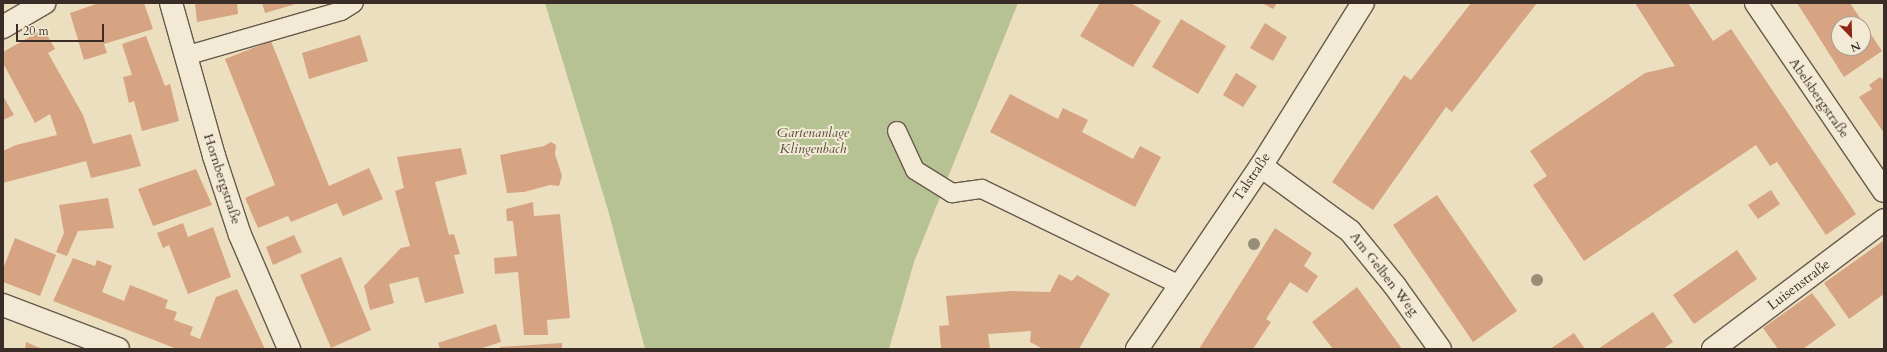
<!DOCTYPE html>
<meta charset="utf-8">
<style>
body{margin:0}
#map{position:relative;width:1887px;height:352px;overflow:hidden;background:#ecdfbf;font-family:Cardo,serif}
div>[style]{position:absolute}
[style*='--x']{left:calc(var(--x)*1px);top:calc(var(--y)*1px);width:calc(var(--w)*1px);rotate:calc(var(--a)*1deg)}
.green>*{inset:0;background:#b6c293}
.building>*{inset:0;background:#d6a482}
.roads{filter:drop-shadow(1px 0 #665a4d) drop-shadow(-1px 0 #665a4d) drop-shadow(0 1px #665a4d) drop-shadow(0 -1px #665a4d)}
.service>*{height:18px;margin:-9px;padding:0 9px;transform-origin:9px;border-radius:9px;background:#f3ead5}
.minor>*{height:22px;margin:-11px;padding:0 11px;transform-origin:11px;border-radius:11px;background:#f3ead5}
.secondary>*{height:22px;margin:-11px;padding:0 11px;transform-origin:11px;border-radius:11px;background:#f3ead5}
.trees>*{width:12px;height:12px;margin:-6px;border-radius:50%;background:#988e78}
span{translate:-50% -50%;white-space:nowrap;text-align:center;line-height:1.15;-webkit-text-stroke:4px #f3ead5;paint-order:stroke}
.street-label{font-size:14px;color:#3a2d27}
.park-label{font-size:14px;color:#534b3d;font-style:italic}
.frame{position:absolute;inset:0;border:4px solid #3a2d27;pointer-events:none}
.north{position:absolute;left:1831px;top:16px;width:40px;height:40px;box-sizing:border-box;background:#f3ead5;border:1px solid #a99e8f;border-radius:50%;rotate:157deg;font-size:11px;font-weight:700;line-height:16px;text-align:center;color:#3a2d27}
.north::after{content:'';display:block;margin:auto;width:14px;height:18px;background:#8f2418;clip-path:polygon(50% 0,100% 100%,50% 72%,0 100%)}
.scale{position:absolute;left:16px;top:24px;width:88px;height:18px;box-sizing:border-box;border:2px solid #3a2d27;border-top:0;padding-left:5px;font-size:12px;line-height:14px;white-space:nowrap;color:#3a2d27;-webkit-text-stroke:3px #f3ead5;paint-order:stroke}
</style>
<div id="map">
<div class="green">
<i style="clip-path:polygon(545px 3px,1018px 3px,914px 262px,889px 349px,645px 349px,608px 210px)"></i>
</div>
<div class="building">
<i style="clip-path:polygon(99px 3px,144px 3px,153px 29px,104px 44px,107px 53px,84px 60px,70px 13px)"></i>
<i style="clip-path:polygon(195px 3px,237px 3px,238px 14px,197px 22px)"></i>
<i style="clip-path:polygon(262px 3px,299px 3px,265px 13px)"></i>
<i style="clip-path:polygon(1100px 3px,1131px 3px,1161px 21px,1133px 67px,1080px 36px)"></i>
<i style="clip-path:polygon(1262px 3px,1277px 3px,1273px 9px)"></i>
<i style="clip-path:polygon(1471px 3px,1537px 3px,1452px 112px,1446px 107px,1373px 210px,1332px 182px,1404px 75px,1411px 80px)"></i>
<i style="clip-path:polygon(1635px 3px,1688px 3px,1713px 41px,1731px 29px,1856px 214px,1826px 235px,1777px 162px,1770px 166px,1756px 145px,1584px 261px,1533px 185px,1547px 176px,1530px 151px,1645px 73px,1675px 66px)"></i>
<i style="clip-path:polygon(evenodd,1797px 3px,1850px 3px,1882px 51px,1844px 77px,1797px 3px,1839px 24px,1863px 24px,1863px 48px,1839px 48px,1839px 24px)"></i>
<i style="clip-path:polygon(1181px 19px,1226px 46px,1198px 94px,1152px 67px)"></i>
<i style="clip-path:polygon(1265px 23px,1287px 37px,1273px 61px,1250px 48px)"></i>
<i style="clip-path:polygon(44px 29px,55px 49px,48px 53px,83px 115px,93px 144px,131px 134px,141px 166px,91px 178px,86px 161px,3px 183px,3px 151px,16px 145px,57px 135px,50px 114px,35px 123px,3px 63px,3px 52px)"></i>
<i style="clip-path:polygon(360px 35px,368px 61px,309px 79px,302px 53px)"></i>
<i style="clip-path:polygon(146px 36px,165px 86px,170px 84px,179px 121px,142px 131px,134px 101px,129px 103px,123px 77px,132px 75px,122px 44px)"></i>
<i style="clip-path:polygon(271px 41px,329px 186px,369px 168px,383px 199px,343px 216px,337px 203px,291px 222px,288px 216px,258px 228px,245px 198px,275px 185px,225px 59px)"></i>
<i style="clip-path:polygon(1236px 73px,1257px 86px,1243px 107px,1223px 95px)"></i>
<i style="clip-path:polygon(1880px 77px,1884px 80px,1884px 133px,1859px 97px,1872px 89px,1869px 85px)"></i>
<i style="clip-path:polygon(1010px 94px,1058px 119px,1063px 108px,1088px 120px,1082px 132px,1133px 159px,1140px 146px,1161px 157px,1135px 207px,990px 132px)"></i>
<i style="clip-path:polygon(3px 96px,14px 115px,3px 120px)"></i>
<i style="clip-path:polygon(551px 142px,556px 145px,555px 154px,562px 176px,559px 186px,550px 185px,524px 192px,507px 193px,500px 155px,544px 146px)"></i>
<i style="clip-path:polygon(461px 148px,467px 174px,435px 182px,449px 235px,454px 234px,460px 254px,454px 255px,464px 293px,425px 303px,418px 277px,389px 284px,394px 303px,370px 310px,364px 286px,401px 248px,410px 246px,395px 191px,404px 188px,397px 157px)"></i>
<i style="clip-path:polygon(196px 169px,212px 205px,153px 226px,138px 189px)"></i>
<i style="clip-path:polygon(1771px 190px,1780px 204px,1758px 219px,1748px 205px)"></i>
<i style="clip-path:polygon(1437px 195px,1517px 311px,1473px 342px,1393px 225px)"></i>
<i style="clip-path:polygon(108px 198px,114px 228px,78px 231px,67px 256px,56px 252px,64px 233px,59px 205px)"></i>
<i style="clip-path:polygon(533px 202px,534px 216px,560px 214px,570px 318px,547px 320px,548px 335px,524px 335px,518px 272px,495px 274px,494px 258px,517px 256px,513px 221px,507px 221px,506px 209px)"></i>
<i style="clip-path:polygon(183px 223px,188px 237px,213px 227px,231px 277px,188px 294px,169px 245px,163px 248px,157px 233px)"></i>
<i style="clip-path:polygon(1275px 228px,1312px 253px,1304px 266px,1318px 276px,1307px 293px,1290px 282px,1266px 319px,1271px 322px,1253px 349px,1199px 349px)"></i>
<i style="clip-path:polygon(294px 235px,302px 252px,273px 265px,266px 247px)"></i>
<i style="clip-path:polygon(15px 238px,56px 255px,40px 296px,3px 282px,3px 269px)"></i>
<i style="clip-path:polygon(1883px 241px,1884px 294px,1849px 319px,1824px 283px)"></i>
<i style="clip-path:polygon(1737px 250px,1757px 279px,1694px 324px,1673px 295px)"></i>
<i style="clip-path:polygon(341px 257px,371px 330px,331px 348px,300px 275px)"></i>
<i style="clip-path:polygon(73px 258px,95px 266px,97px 260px,112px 266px,102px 292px,124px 301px,130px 285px,168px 300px,165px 308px,177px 312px,174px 320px,193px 327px,190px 335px,200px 339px,216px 297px,237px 289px,265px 349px,177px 349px,53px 301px)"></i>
<i style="clip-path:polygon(1059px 274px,1072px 281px,1077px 275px,1110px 294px,1079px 349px,1043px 349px,1030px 342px,1031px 331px,988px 334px,990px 349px,941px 349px,939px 326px,949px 325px,946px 296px,1011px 291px,1050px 292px)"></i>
<i style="clip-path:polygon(1357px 287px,1400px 346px,1402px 349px,1333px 349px,1312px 322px)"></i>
<i style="clip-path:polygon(1812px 293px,1836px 325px,1803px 349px,1778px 349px,1763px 328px)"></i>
<i style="clip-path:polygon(1653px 312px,1673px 342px,1663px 349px,1598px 349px)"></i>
<i style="clip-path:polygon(496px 324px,501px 342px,479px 349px,440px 349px,438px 343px)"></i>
<i style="clip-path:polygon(1574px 333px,1585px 349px,1550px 349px)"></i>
<i style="clip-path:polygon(26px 342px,35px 346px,43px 349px,25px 349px)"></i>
<i style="clip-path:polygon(562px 343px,562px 349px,500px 349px,500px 347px)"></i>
</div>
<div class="roads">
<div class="service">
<i style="--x:185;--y:56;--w:162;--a:-16.1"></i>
<i style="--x:341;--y:11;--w:15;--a:-32"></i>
<i style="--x:897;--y:131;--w:43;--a:65.2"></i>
<i style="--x:915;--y:170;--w:44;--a:31.9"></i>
<i style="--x:952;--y:193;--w:30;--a:-8"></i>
<i style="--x:982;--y:189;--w:218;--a:25.9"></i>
</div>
<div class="minor">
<i style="--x:171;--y:3;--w:159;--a:74.3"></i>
<i style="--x:214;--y:156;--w:83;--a:71.8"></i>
<i style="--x:240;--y:235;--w:124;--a:66.7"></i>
<i style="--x:1756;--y:3;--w:227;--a:55.8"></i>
<i style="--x:3;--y:27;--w:48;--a:-30.3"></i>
<i style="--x:1261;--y:166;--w:110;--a:36.1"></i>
<i style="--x:1350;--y:231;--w:71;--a:50.7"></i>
<i style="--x:1395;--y:286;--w:77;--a:54.5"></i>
<i style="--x:3;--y:305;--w:123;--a:20.9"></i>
<i style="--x:1713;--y:349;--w:214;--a:-37"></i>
</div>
<div class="secondary">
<i style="--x:1137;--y:349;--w:221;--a:-55.9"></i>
<i style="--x:1261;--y:166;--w:192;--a:-58"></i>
</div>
</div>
<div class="trees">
<i style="left:1254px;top:244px"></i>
<i style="left:1537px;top:280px"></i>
</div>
<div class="street-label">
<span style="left:1819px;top:98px;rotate:55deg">Abelsbergstraße</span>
<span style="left:1252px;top:177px;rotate:-56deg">Talstraße</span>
<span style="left:222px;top:179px;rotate:72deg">Hornbergstraße</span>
<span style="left:1384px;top:274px;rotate:52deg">Am Gelben Weg</span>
<span style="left:1799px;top:285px;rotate:-37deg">Luisenstraße</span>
</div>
<div class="park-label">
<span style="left:813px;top:141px">Gartenanlage<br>Klingenbach</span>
</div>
<div class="frame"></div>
<div class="north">N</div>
<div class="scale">20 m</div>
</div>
